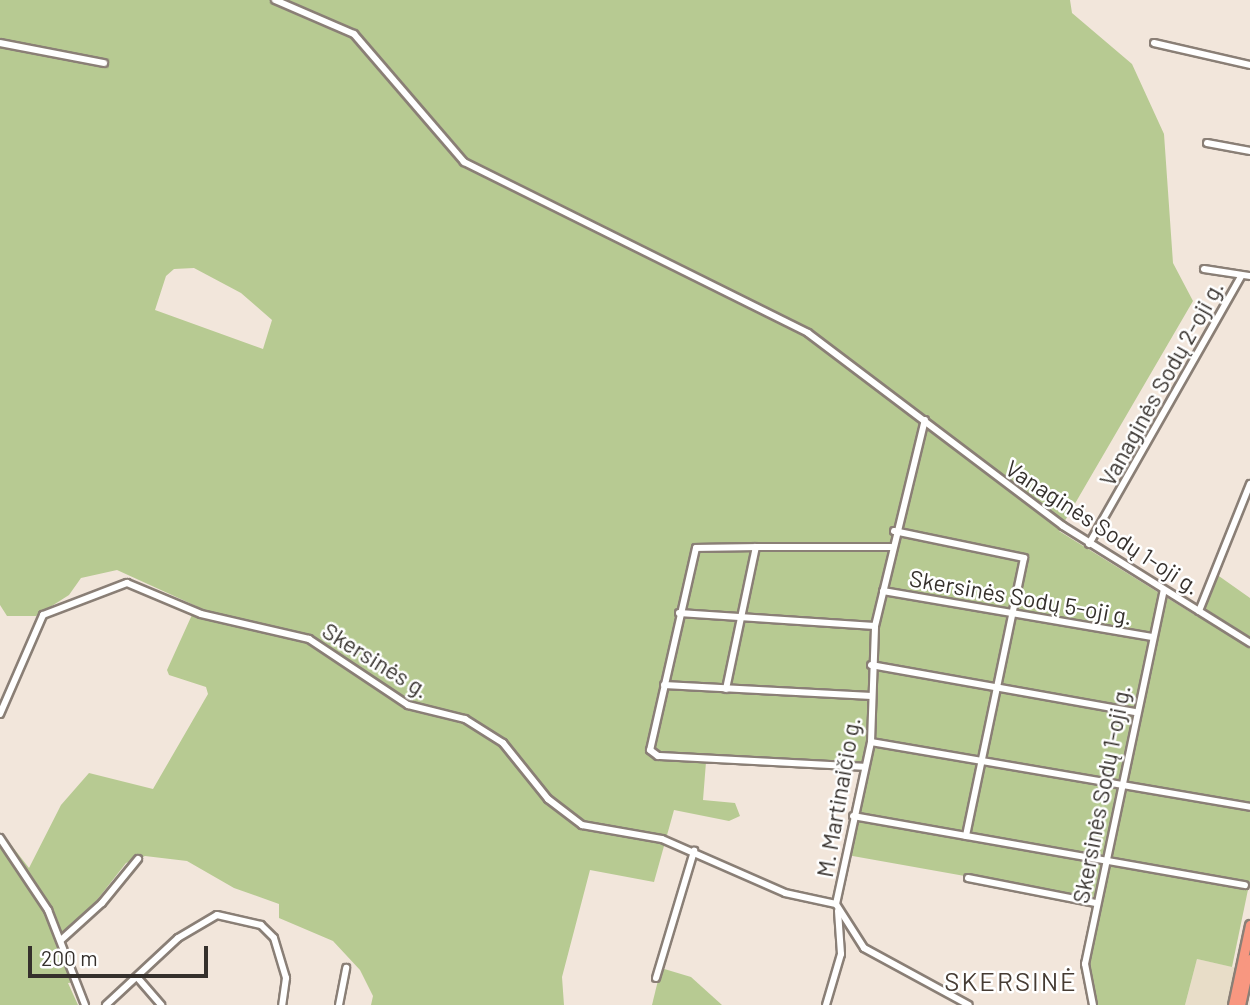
<!DOCTYPE html>
<meta charset="utf-8">
<style>
body{margin:0}
#map{position:relative;width:1250px;height:1005px;overflow:hidden;background:#f2e6db;font-family:Barlow,sans-serif}
div>[style]{position:absolute}
[style*='--x']{left:calc(var(--x)*1px);top:calc(var(--y)*1px);width:calc(var(--w)*1px);rotate:calc(var(--a)*1deg)}
.commercial>*{inset:0;background:#e8ddc8}
.green>*{inset:0;background:#b7ca92}
.roads{filter:drop-shadow(2px 0 #8a7f76) drop-shadow(-2px 0 #8a7f76) drop-shadow(0 2px #8a7f76) drop-shadow(0 -2px #8a7f76)}
.minor>*{height:6px;margin:-3px;padding:0 3px;transform-origin:3px;border-radius:3px;background:#fff}
.highway>*{height:9px;margin:-4.5px;padding:0 4.5px;transform-origin:4.5px;border-radius:4.5px;background:#f89780}
span{translate:-50% -50%;white-space:nowrap;text-align:center;line-height:1.15;-webkit-text-stroke:5px #fff;paint-order:stroke}
.street-label{font-size:23px;color:#35302c}
.quarter-label{font-size:26px;color:#453b33;letter-spacing:2px}
.scale{position:absolute;left:28px;top:946px;width:180px;height:32px;box-sizing:border-box;border:4px solid #35302c;border-top:0;padding-left:9px;font-size:21px;line-height:24px;white-space:nowrap;color:#35302c;-webkit-text-stroke:5px #fff;paint-order:stroke}
</style>
<div id="map">
<div class="commercial">
<i style="clip-path:polygon(1197px 959px,1237px 968px,1229px 1005px,1185px 1005px)"></i>
</div>
<div class="green">
<i style="clip-path:polygon(evenodd,0 0,1070px 0,1072px 13px,1132px 64px,1164px 134px,1173px 263px,1193px 301px,1059px 531px,1198px 617px,1216px 574px,1250px 598px,1250px 880px,1232px 967px,1197px 959px,1185px 1005px,1090px 1005px,1080px 967px,1094px 899px,847px 855px,866px 771px,706px 762px,703px 800px,735px 803px,740px 816px,729px 821px,674px 810px,654px 882px,590px 870px,562px 977px,564px 1005px,371px 1005px,373px 996px,360px 970px,333px 941px,279px 918px,279px 904px,234px 888px,187px 861px,145px 856px,126px 863px,86px 914px,63px 932px,77px 982px,68px 983px,78px 1005px,0 1005px,0 839px,5px 837px,29px 868px,61px 805px,89px 773px,153px 789px,208px 694px,206px 687px,169px 675px,167px 670px,196px 606px,117px 570px,81px 578px,69px 595px,36px 616px,7px 616px,0 605px,0 0,194px 268px,241px 293px,272px 320px,263px 349px,155px 310px,166px 276px,174px 269px,194px 268px)"></i>
<i style="clip-path:polygon(661px 968px,691px 977px,722px 1005px,652px 1005px)"></i>
</div>
<div class="roads">
<div class="minor">
<i style="--x:275;--y:0;--w:86;--a:23.3"></i>
<i style="--x:354;--y:34;--w:169;--a:49.3"></i>
<i style="--x:464;--y:162;--w:384;--a:26.4"></i>
<i style="--x:808;--y:333;--w:320;--a:37.1"></i>
<i style="--x:1063;--y:526;--w:221;--a:32"></i>
<i style="--x:0;--y:43;--w:106;--a:10.9"></i>
<i style="--x:1154;--y:43;--w:98;--a:12.9"></i>
<i style="--x:1207;--y:143;--w:44;--a:10.5"></i>
<i style="--x:1204;--y:269;--w:47;--a:8.7"></i>
<i style="--x:894;--y:531;--w:133;--a:11.7"></i>
<i style="--x:1024;--y:558;--w:284;--a:101.8"></i>
<i style="--x:1089;--y:544;--w:308;--a:-60.4"></i>
<i style="--x:756;--y:547;--w:60;--a:179"></i>
<i style="--x:696;--y:548;--w:207;--a:102.8"></i>
<i style="--x:650;--y:750;--w:10;--a:37"></i>
<i style="--x:658;--y:756;--w:207;--a:3"></i>
<i style="--x:883;--y:591;--w:273;--a:9.7"></i>
<i style="--x:1199;--y:611;--w:137;--a:-68.1"></i>
<i style="--x:679;--y:613;--w:196;--a:3.8"></i>
<i style="--x:871;--y:665;--w:268;--a:10.1"></i>
<i style="--x:664;--y:685;--w:208;--a:3"></i>
<i style="--x:726;--y:689;--w:145;--a:-78.1"></i>
<i style="--x:756;--y:547;--w:135;--a:0"></i>
<i style="--x:0;--y:714;--w:108;--a:-66.5"></i>
<i style="--x:43;--y:615;--w:90;--a:-20.9"></i>
<i style="--x:127;--y:583;--w:80;--a:22.7"></i>
<i style="--x:201;--y:614;--w:111;--a:13"></i>
<i style="--x:309;--y:639;--w:119;--a:33.7"></i>
<i style="--x:408;--y:705;--w:59;--a:13.8"></i>
<i style="--x:465;--y:719;--w:45;--a:32.3"></i>
<i style="--x:503;--y:743;--w:72;--a:51.2"></i>
<i style="--x:548;--y:799;--w:43;--a:37.4"></i>
<i style="--x:582;--y:825;--w:81;--a:9.9"></i>
<i style="--x:662;--y:839;--w:134;--a:23.7"></i>
<i style="--x:785;--y:893;--w:52;--a:12.2"></i>
<i style="--x:871;--y:742;--w:385;--a:9.7"></i>
<i style="--x:853;--y:816;--w:398;--a:10"></i>
<i style="--x:0;--y:838;--w:87;--a:56.3"></i>
<i style="--x:48;--y:910;--w:102;--a:68.7"></i>
<i style="--x:968;--y:878;--w:130;--a:11.1"></i>
<i style="--x:836;--y:904;--w:166;--a:-77.8"></i>
<i style="--x:871;--y:742;--w:116;--a:-88"></i>
<i style="--x:875;--y:626;--w:212;--a:-76.4"></i>
<i style="--x:836;--y:904;--w:52;--a:57.5"></i>
<i style="--x:864;--y:948;--w:119;--a:28.5"></i>
<i style="--x:61;--y:940;--w:55;--a:-42.1"></i>
<i style="--x:102;--y:903;--w:57;--a:-50.7"></i>
<i style="--x:137;--y:977;--w:37;--a:49"></i>
<i style="--x:656;--y:978;--w:133;--a:-73.3"></i>
<i style="--x:106;--y:1005;--w:98;--a:-42.9"></i>
<i style="--x:178;--y:938;--w:45;--a:-30.5"></i>
<i style="--x:217;--y:915;--w:45;--a:12.8"></i>
<i style="--x:261;--y:925;--w:18;--a:45"></i>
<i style="--x:274;--y:938;--w:42;--a:73.3"></i>
<i style="--x:286;--y:978;--w:27;--a:98"></i>
<i style="--x:339;--y:1005;--w:38;--a:-79"></i>
<i style="--x:826;--y:1005;--w:53;--a:-73.6"></i>
<i style="--x:841;--y:954;--w:43;--a:-94"></i>
<i style="--x:1093;--y:1005;--w:42;--a:-101"></i>
<i style="--x:1085;--y:964;--w:382;--a:-78.1"></i>
</div>
<div class="highway">
<i style="--x:1233;--y:1005;--w:82;--a:-78"></i>
<i style="--x:1240;--y:1005;--w:47;--a:-77.7"></i>
</div>
</div>
<div class="street-label">
<span style="left:1161px;top:383px;rotate:-61deg">Vanaginės Sodų 2-oji g.</span>
<span style="left:1103px;top:527px;rotate:33deg">Vanaginės Sodų 1-oji g.</span>
<span style="left:1021px;top:597px;rotate:10deg">Skersinės Sodų 5-oji g.</span>
<span style="left:376px;top:660px;rotate:32deg">Skersinės g.</span>
<span style="left:1101px;top:794px;rotate:-79deg">Skersinės Sodų 1-oji g.</span>
<span style="left:838px;top:797px;rotate:-80deg">M. Martinaičio g.</span>
</div>
<div class="quarter-label">
<span style="left:1011px;top:981px">SKERSINĖ</span>
</div>
<div class="scale">200 m</div>
</div>
